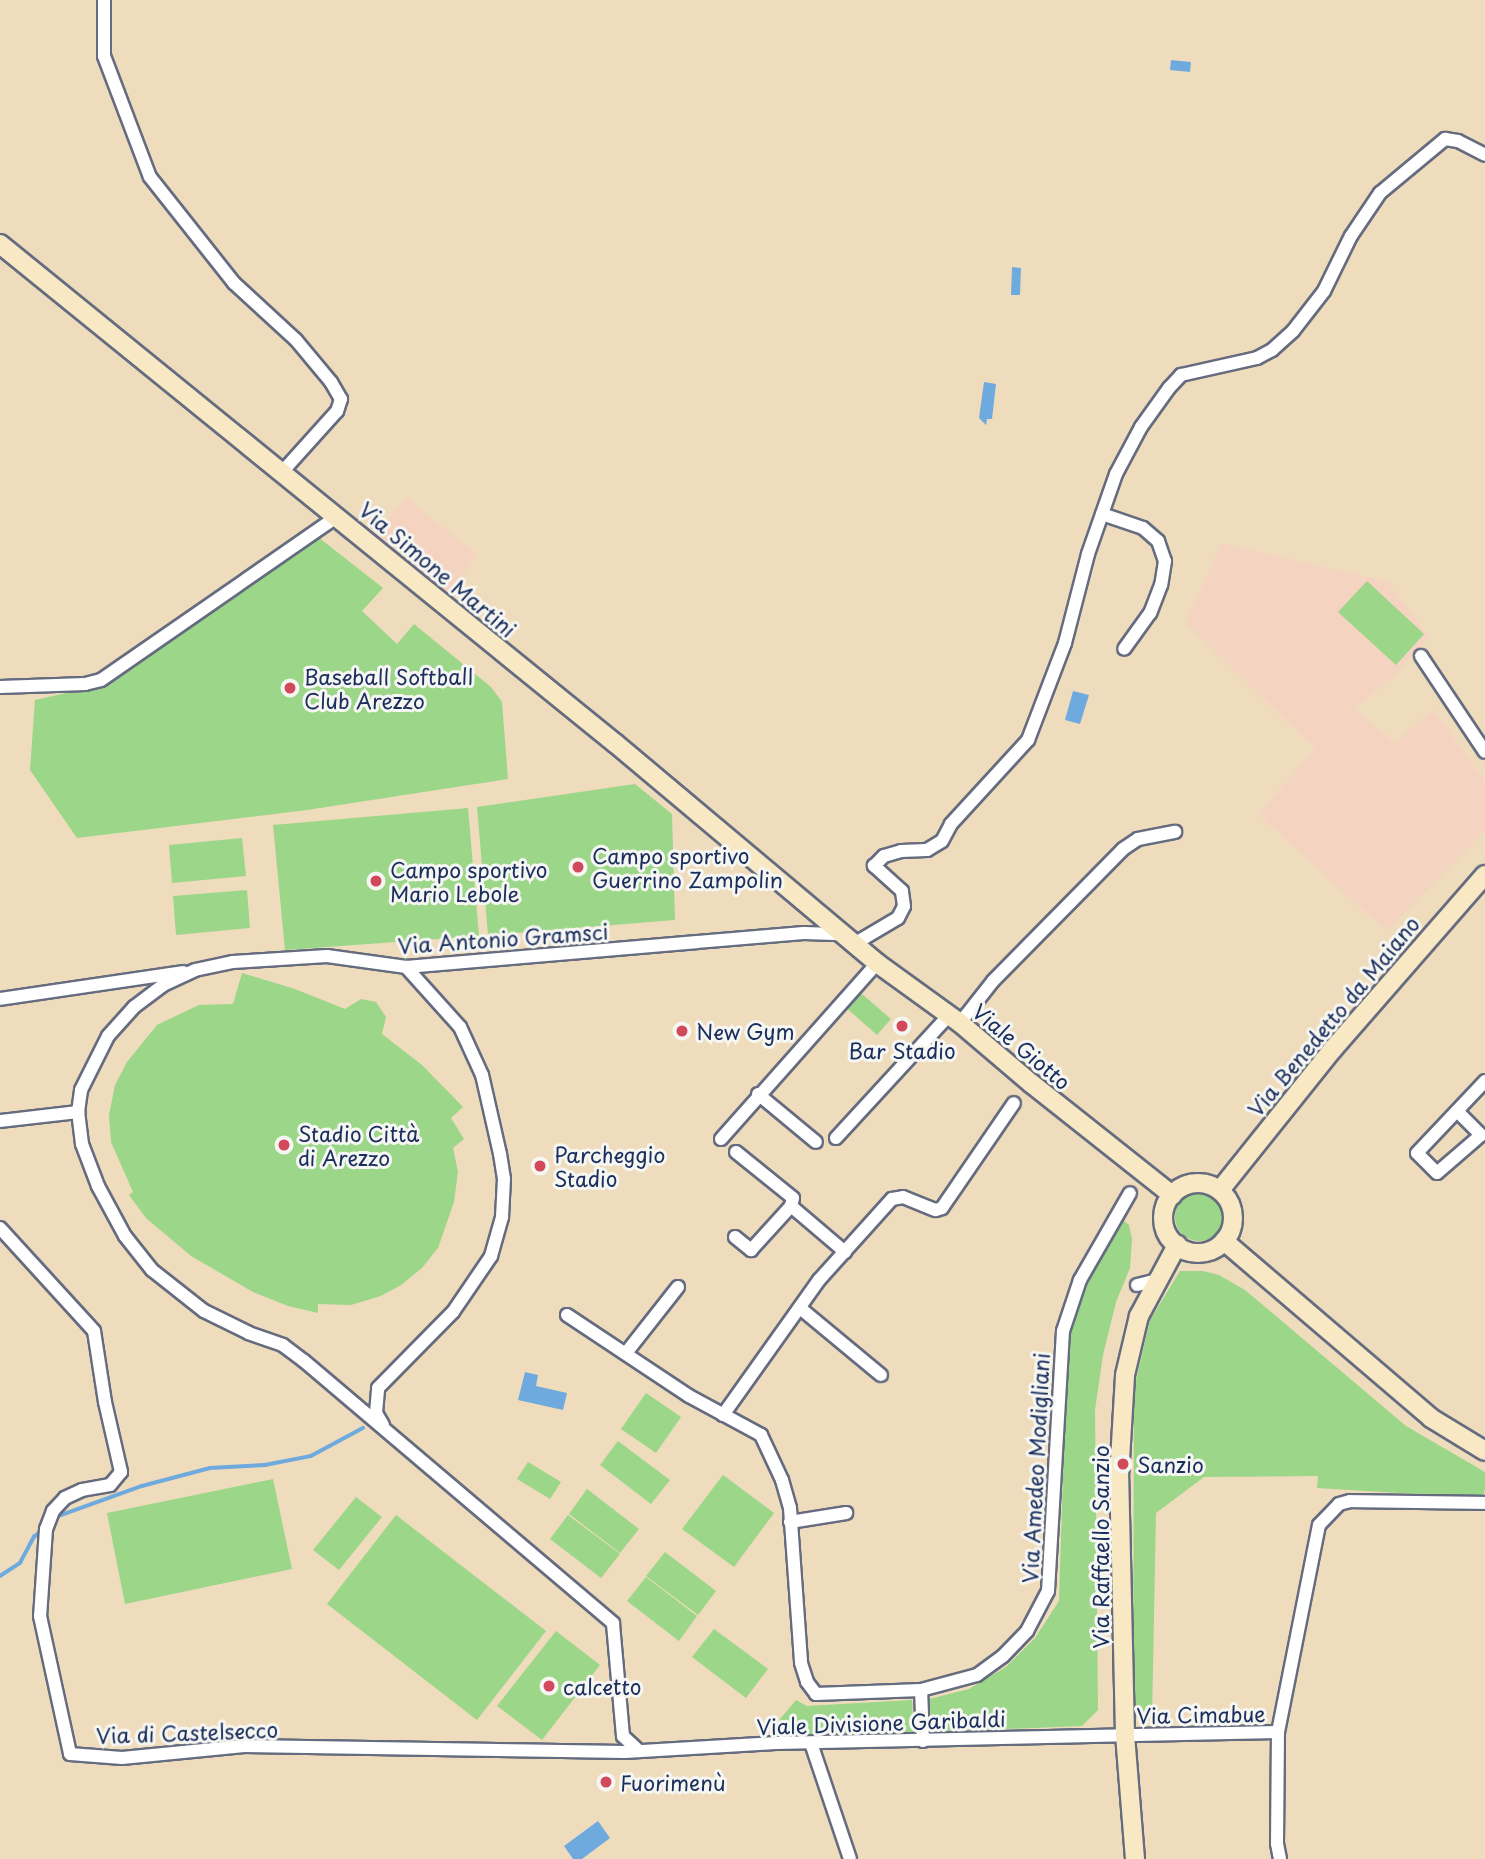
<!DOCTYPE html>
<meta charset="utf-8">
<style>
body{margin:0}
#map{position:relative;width:1485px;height:1859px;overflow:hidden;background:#efdcbc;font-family:"Playpen Sans",sans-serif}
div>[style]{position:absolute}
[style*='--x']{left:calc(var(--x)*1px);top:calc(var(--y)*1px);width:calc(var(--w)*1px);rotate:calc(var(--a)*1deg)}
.built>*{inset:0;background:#f4d3c0}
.green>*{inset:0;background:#9bd689}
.round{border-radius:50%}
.water>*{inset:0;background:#6faadf}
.stream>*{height:3.5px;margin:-1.75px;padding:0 1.75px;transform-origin:1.75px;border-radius:1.75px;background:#6faadf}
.roads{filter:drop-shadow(2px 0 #656c7f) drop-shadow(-2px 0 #656c7f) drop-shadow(0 2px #656c7f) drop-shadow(0 -2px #656c7f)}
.street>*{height:12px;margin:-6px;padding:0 6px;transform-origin:6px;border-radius:6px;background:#fff}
.secondary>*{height:18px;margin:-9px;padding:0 9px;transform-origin:9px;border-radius:9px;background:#f8e8c3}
.secondary>.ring{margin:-9px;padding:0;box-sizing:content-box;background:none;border:18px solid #f8e8c3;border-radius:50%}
.dots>*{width:19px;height:19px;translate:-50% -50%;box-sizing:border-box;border:4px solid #f6f6f2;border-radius:50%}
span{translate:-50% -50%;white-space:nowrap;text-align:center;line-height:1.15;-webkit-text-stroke:6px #f6f6f2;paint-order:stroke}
.street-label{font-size:21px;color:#1b2f5e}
.poi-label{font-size:21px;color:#1b2f5e}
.left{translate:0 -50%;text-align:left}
</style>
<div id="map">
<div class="built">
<i style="clip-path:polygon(406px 498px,478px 555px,446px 595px,374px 537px)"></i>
<i style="clip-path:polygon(1221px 543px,1388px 582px,1429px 637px,1399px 671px,1355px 709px,1395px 743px,1433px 709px,1485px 782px,1485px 831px,1386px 931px,1258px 814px,1315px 749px,1186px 623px)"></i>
</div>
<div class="green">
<i style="clip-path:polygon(318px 537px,383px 588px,362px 611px,397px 644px,414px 624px,491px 687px,502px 702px,508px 779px,307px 810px,77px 838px,30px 770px,35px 700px,84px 689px)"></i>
<i style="clip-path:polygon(1367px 581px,1424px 634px,1396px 665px,1338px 612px)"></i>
<i style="clip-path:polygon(635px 784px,672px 814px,675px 920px,488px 935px,477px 807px)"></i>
<i style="clip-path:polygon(468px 808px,479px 936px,285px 950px,273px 825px)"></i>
<i style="clip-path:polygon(242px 838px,246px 876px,172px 883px,169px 845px)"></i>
<i style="clip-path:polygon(247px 890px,250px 928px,176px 935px,173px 896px)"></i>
<i style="clip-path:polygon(242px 973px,295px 989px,345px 1009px,361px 999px,376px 1002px,386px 1017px,382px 1034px,422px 1065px,463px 1107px,451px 1118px,464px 1139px,453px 1148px,458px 1172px,454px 1202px,438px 1248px,422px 1268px,401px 1285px,381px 1296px,351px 1305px,318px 1304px,318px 1313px,288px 1306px,253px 1292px,191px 1256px,146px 1218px,129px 1195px,133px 1192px,111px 1142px,109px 1115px,115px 1085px,127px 1062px,157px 1025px,199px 1005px,233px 1004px)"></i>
<i style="clip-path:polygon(852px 992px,862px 994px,891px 1019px,877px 1035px,842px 1004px)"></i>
<i class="round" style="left:1175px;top:1193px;width:48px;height:48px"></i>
<i style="clip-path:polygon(1121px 1218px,1129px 1225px,1132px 1239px,1130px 1268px,1116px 1302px,1103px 1355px,1095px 1410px,1098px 1710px,1082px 1726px,932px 1732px,929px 1699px,969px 1689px,1006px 1667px,1035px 1638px,1059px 1601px,1067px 1349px,1078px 1304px)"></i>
<i style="clip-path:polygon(1180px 1271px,1203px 1271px,1219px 1275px,1245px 1290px,1406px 1426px,1485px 1472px,1485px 1489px,1483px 1498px,1317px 1488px,1318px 1476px,1204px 1477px,1156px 1513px,1152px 1721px,1138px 1719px,1133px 1711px,1134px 1389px,1150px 1320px)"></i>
<i style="clip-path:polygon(646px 1393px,681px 1417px,656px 1453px,621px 1429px)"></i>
<i style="clip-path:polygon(618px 1441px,670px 1480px,651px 1504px,600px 1465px)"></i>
<i style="clip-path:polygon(528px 1462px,561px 1482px,550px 1499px,517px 1479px)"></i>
<i style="clip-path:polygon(723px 1475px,774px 1513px,734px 1567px,682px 1529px)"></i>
<i style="clip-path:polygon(273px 1479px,292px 1569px,125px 1604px,107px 1513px)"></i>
<i style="clip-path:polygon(587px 1489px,639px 1529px,620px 1553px,569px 1514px)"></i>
<i style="clip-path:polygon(356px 1497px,382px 1517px,339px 1570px,313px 1550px)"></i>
<i style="clip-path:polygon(396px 1515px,546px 1631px,477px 1720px,327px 1604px)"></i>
<i style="clip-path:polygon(568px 1515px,620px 1554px,601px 1578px,550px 1539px)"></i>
<i style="clip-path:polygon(665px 1552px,716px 1591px,698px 1615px,646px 1576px)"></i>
<i style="clip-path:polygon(646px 1577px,697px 1616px,679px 1641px,627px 1601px)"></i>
<i style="clip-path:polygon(714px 1629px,768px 1669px,746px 1698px,692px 1657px)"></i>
<i style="clip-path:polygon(556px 1631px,600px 1665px,542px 1740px,497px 1706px)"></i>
<i style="clip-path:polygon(796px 1700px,807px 1706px,912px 1700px,914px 1734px,779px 1738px,780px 1719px)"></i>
</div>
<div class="water">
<i style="clip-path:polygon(1171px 60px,1191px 62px,1190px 72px,1170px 70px)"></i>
<i style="clip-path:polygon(1012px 267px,1021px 268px,1020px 295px,1011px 295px)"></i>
<i style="clip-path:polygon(984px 382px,996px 384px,992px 419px,987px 419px,986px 425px,979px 418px)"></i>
<i style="clip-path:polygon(1073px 691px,1089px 695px,1080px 724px,1065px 720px)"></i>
<i style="clip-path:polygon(525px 1372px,538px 1375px,536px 1386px,567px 1393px,563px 1410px,518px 1400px)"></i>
<i style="clip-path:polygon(598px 1821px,610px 1838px,582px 1859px,573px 1859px,564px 1846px)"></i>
</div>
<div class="stream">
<i style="--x:56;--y:1517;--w:91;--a:-19.8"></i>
<i style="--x:142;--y:1486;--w:70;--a:-14.8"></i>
<i style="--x:210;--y:1468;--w:55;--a:-3.1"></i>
<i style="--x:265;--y:1465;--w:47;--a:-11.1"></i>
<i style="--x:311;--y:1456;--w:59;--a:-28.3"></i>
<i style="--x:0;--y:1576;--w:24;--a:-33"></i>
<i style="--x:20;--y:1563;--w:30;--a:-62"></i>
<i style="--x:34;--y:1537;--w:11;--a:-41"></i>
</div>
<div class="roads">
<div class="street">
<i style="--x:104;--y:0;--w:56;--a:90"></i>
<i style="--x:104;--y:56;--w:129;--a:69.2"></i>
<i style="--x:150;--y:177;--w:135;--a:51.6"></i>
<i style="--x:234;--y:283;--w:84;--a:42.6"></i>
<i style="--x:296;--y:340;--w:55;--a:50.2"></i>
<i style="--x:331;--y:382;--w:20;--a:60"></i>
<i style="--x:341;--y:399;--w:13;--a:108"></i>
<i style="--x:337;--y:411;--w:82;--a:132"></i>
<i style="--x:1102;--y:514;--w:43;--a:18.9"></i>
<i style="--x:1143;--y:528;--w:20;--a:41"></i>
<i style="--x:1158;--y:541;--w:21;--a:71"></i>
<i style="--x:1165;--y:561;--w:24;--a:99"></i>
<i style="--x:1161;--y:585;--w:30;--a:111"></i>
<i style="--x:1150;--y:613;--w:44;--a:125.8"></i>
<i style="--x:1421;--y:656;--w:115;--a:56.3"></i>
<i style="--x:0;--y:687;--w:85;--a:-2"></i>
<i style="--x:85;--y:684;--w:16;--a:-14"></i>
<i style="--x:101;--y:680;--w:288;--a:-34.7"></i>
<i style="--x:854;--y:944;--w:51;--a:-30.6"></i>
<i style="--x:898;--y:918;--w:13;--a:-63"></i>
<i style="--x:904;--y:906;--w:15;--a:-98"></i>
<i style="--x:902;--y:891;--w:38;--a:-138"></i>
<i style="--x:874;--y:866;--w:14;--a:-45"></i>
<i style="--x:884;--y:856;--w:18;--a:-16"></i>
<i style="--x:901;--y:851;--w:26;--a:-2"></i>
<i style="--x:927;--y:850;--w:17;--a:-31"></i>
<i style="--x:942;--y:841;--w:19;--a:-62"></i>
<i style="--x:951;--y:824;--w:114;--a:-47.5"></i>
<i style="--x:1028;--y:740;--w:104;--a:-69.1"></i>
<i style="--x:1065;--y:643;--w:92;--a:-75.5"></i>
<i style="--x:1088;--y:554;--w:85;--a:-70.7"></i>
<i style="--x:1116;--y:474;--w:53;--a:-62"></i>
<i style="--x:1141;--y:427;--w:48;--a:-54.3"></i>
<i style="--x:1169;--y:388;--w:18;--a:-47"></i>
<i style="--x:1181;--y:375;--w:78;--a:-12.6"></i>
<i style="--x:1257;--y:358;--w:17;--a:-28"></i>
<i style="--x:1272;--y:350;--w:28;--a:-42"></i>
<i style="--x:1293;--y:331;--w:51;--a:-52.2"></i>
<i style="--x:1324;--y:291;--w:61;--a:-63.9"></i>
<i style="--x:1351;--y:236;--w:52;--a:-56"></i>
<i style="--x:1380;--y:193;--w:85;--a:-39.7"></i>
<i style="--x:1445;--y:139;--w:13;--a:9"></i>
<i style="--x:1458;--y:141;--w:30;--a:27"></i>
<i style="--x:0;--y:999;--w:185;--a:-8.4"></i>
<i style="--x:960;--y:1023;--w:53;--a:-51.8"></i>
<i style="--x:993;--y:981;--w:185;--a:-45.4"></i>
<i style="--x:1123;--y:849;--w:18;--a:-34"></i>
<i style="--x:1138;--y:839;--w:38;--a:-11"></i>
<i style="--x:758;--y:1094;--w:75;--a:39.6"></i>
<i style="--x:1457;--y:1111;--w:34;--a:45"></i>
<i style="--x:1481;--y:1135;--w:58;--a:139.2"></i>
<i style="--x:1437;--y:1173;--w:28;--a:-135"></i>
<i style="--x:1417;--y:1153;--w:99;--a:-46.6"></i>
<i style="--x:0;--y:1121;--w:79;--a:-6.6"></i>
<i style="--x:836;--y:1138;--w:167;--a:-47.4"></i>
<i style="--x:721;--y:1139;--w:235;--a:-48.4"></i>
<i style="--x:736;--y:1152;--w:73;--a:38.9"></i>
<i style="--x:793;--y:1198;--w:8;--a:104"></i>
<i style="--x:0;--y:1228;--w:139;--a:47.6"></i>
<i style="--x:94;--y:1331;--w:72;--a:81.2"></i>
<i style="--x:105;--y:1402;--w:72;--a:77.1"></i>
<i style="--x:121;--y:1472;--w:17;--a:130"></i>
<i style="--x:110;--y:1485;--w:28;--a:170"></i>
<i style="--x:82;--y:1490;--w:19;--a:155"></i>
<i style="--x:65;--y:1498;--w:18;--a:133"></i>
<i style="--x:53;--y:1511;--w:19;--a:111"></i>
<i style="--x:46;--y:1529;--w:87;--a:93.9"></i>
<i style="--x:40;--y:1616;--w:141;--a:77.7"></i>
<i style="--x:70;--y:1754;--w:52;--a:4.4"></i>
<i style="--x:122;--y:1758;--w:123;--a:-5.6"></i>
<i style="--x:244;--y:1746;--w:381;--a:0.9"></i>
<i style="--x:625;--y:1752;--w:151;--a:-3.4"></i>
<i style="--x:776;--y:1743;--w:502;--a:-1.26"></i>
<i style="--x:735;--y:1237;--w:21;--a:39"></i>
<i style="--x:751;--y:1250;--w:59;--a:-47.7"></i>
<i style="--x:791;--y:1206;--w:71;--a:40.4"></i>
<i style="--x:1137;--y:1285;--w:21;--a:-14"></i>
<i style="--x:800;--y:1308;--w:105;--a:39.6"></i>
<i style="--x:567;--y:1315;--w:146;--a:33.6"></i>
<i style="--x:689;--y:1396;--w:82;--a:28.4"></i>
<i style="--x:761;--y:1435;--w:50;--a:65"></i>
<i style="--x:782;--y:1480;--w:29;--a:74"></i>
<i style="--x:790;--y:1508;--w:155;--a:85.9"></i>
<i style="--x:801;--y:1663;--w:20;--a:72"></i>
<i style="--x:807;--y:1682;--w:15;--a:53"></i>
<i style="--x:816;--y:1694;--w:105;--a:-2.2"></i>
<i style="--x:626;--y:1353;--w:84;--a:-51.8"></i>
<i style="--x:723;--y:1415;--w:166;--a:-54.6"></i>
<i style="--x:819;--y:1280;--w:109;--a:-48"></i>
<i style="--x:892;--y:1199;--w:11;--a:-10"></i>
<i style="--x:903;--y:1197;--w:35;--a:22"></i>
<i style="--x:936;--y:1210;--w:6;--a:-18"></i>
<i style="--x:942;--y:1208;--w:127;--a:-55.6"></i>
<i style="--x:383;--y:1425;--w:14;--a:-120"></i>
<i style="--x:376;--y:1413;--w:25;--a:-85"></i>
<i style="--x:378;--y:1388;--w:107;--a:-45.4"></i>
<i style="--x:453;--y:1312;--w:68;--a:-55.8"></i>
<i style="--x:491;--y:1256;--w:41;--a:-74.2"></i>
<i style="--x:502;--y:1217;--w:38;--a:-87"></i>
<i style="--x:504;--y:1179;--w:25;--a:-99"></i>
<i style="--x:500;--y:1154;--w:81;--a:-102.8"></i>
<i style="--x:482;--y:1075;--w:53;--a:-114.6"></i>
<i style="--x:460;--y:1027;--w:81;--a:-132"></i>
<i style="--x:790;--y:1522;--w:57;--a:-9.1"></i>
<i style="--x:923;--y:1741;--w:51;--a:-92.2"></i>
<i style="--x:921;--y:1690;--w:58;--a:-15"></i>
<i style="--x:977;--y:1675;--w:32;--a:-36"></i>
<i style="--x:1003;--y:1656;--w:35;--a:-46"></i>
<i style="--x:1027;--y:1631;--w:45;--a:-62.3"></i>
<i style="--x:1048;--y:1591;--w:260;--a:-86.7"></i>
<i style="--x:1063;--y:1331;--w:54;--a:-71.6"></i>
<i style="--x:1080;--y:1280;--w:100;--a:-60.1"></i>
<i style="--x:811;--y:1743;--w:122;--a:71.4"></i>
<i style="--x:639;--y:1751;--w:22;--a:-137"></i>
<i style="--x:623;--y:1736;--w:113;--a:-95.1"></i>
<i style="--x:613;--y:1623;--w:405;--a:-139.7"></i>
<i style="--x:304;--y:1361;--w:26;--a:-143"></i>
<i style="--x:283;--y:1345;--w:36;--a:-161"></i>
<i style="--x:249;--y:1333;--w:50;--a:-153.9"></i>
<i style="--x:204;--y:1311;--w:66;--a:-141.7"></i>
<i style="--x:152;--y:1270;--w:43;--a:-128.5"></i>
<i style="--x:125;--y:1236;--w:57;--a:-118.4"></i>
<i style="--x:98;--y:1186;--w:45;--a:-110.9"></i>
<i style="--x:82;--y:1144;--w:32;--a:-97"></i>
<i style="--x:78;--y:1112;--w:22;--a:-82"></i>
<i style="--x:81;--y:1090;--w:60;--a:-63.4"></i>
<i style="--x:108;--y:1036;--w:39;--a:-48"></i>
<i style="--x:134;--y:1007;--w:36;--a:-37"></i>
<i style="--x:163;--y:985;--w:35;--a:-25"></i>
<i style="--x:195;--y:970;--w:39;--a:-12"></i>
<i style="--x:233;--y:962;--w:94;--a:-3.7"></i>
<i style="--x:327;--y:956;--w:80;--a:7.9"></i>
<i style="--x:406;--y:967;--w:399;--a:-4.9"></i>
<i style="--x:804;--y:933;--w:38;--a:2"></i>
<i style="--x:1280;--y:1859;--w:15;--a:-101"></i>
<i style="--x:1277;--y:1844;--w:112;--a:-89.5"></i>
<i style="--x:1278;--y:1732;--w:211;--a:-78.8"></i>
<i style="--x:1319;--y:1525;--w:29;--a:-46"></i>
<i style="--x:1339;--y:1504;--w:11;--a:-15"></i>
<i style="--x:1350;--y:1501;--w:135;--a:0.8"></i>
</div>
<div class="secondary">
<i style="--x:0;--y:244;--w:793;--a:39.07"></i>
<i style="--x:616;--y:744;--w:341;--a:40"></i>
<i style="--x:877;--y:963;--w:102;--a:35.9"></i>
<i style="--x:960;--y:1023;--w:94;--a:40.3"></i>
<i style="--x:1032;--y:1084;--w:179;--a:38.4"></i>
<i class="ring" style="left:1163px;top:1183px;width:52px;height:52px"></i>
<i style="--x:1220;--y:1190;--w:181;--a:-51.3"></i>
<i style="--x:1333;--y:1049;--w:231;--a:-48.9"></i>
<i style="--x:1224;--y:1241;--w:272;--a:40.5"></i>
<i style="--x:1431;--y:1418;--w:63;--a:31.4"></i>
<i style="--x:1135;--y:1859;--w:125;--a:-94.6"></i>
<i style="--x:1125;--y:1734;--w:257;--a:-91.3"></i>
<i style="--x:1119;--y:1477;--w:102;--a:-86.6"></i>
<i style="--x:1125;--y:1375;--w:61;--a:-76.7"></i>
<i style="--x:1139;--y:1316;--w:81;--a:-61.8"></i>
</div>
</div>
<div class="dots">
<i style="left:290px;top:688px;background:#d1495b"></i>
<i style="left:578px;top:867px;background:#d1495b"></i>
<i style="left:376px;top:881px;background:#d1495b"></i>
<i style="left:902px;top:1026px;background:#d1495b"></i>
<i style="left:682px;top:1031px;background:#d1495b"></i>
<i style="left:284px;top:1145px;background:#d1495b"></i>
<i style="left:540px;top:1166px;background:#d1495b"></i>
<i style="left:1123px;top:1464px;background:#d1495b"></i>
<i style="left:549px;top:1686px;background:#d1495b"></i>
<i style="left:606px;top:1782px;background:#d1495b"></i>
</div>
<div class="street-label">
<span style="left:438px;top:569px;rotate:40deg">Via Simone Martini</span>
<span style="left:503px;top:938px;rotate:-4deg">Via Antonio Gramsci</span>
<span style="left:1333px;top:1016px;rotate:-50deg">Via Benedetto da Maiano</span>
<span style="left:1022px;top:1046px;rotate:40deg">Viale Giotto</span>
<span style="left:1035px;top:1468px;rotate:-87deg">Via Amedeo Modigliani</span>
<span style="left:1100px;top:1547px;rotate:-90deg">Via Raffaello Sanzio</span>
<span style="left:1201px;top:1714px;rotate:-1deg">Via Cimabue</span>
<span style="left:881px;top:1722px;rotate:-2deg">Viale Divisione Garibaldi</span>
<span style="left:187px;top:1732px;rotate:-2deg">Via di Castelsecco</span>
</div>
<div class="poi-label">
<span class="left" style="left:304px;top:688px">Baseball Softball<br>Club Arezzo</span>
<span class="left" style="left:592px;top:867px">Campo sportivo<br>Guerrino Zampolin</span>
<span class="left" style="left:390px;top:881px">Campo sportivo<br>Mario Lebole</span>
<span class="left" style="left:696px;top:1031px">New Gym</span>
<span style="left:902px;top:1050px">Bar Stadio</span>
<span class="left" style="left:298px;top:1145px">Stadio Città<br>di Arezzo</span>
<span class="left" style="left:554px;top:1166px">Parcheggio<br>Stadio</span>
<span class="left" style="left:1137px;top:1464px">Sanzio</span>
<span class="left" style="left:563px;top:1686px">calcetto</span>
<span class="left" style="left:620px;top:1782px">Fuorimenù</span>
</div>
</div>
